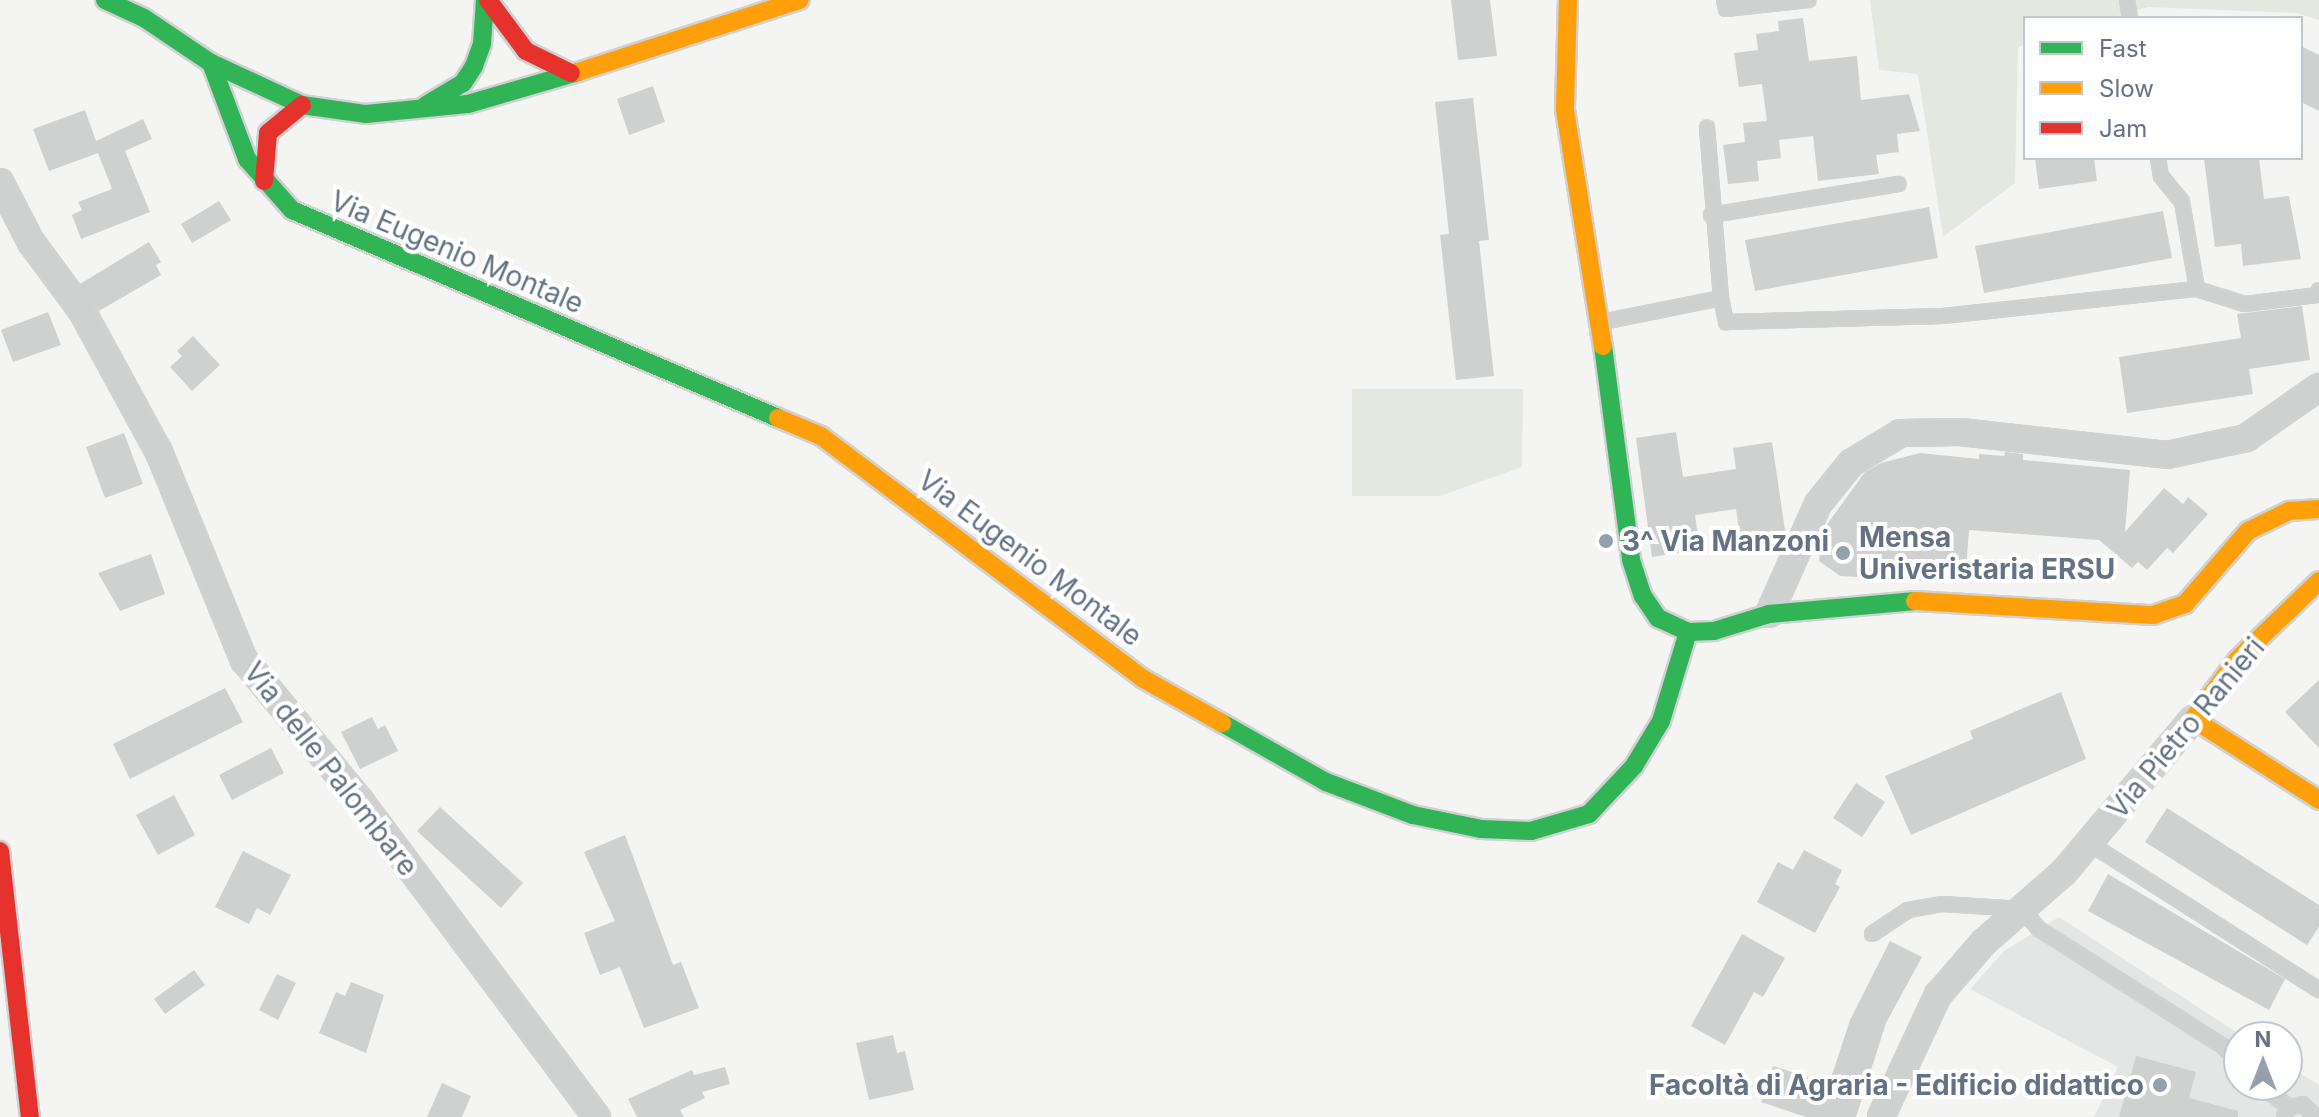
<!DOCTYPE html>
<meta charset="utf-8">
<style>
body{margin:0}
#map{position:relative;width:2319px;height:1117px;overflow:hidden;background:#f4f5f3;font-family:Inter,sans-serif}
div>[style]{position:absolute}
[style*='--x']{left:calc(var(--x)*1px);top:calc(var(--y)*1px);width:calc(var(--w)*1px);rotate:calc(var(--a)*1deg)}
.built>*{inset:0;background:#e4e6e5}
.green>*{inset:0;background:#e4e8e1}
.building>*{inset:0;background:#cfd0d0}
.roads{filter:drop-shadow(2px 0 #d0d2d2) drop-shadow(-2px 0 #d0d2d2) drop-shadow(0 2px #d0d2d2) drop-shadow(0 -2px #d0d2d2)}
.lane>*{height:12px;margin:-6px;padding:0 6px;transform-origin:6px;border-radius:6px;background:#cfd0d0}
.street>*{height:24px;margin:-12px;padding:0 12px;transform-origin:12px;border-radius:12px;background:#cfd0d0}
.fast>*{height:18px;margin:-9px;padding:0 9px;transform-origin:9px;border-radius:9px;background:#30b455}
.slow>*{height:18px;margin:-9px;padding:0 9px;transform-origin:9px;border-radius:9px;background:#ff9f0a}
.jam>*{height:18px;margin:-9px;padding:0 9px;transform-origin:9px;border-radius:9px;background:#e5322d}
.dots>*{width:22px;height:22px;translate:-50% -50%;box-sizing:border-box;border:4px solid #fff;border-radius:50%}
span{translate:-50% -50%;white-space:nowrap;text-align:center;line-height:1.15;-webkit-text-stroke:8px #fff;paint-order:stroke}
.street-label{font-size:28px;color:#647284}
.poi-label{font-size:28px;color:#647284;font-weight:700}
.left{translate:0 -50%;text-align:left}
.right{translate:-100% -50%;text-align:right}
.legend{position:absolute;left:2023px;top:16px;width:280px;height:144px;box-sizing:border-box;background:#fff;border:2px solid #c1c7ce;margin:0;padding:10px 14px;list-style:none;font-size:24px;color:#647284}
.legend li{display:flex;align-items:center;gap:16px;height:40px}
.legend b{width:40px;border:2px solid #c1c7ce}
.north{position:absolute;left:2223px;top:1021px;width:80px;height:80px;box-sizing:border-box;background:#fff;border:2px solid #c1c7ce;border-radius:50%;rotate:0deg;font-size:22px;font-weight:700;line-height:32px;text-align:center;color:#647284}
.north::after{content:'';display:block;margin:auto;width:28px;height:36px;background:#96a0ab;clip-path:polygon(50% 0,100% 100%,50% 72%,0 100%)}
</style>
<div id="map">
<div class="built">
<i style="clip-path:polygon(2059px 917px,2244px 1037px,2239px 1037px,2239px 1085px,2287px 1085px,2287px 1065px,2319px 1085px,2319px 1117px,2094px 1117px,2118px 1067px,1970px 989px,2004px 951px)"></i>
</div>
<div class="green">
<i style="clip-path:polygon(1870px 0,2319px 0,2319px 20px,2296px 13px,2148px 7px,2111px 18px,2025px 18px,2025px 44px,2018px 47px,2015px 183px,1943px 237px,1918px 74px,1879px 70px)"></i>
<i style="clip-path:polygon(1352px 389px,1523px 389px,1522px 467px,1440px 496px,1352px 496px)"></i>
</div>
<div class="building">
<i style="clip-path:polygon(1451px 0,1490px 0,1497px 56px,1458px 60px)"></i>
<i style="clip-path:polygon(1803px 18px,1809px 61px,1857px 56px,1861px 100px,1909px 94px,1920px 131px,1897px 134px,1899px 152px,1876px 155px,1879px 174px,1818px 181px,1813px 136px,1779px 140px,1781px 158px,1757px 161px,1759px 181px,1728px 184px,1723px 145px,1745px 142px,1743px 123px,1767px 121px,1762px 84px,1739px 87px,1734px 53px,1758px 50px,1756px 34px,1779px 31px,1778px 21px)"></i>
<i style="clip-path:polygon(2301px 46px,2319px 55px,2319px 111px,2301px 102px)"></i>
<i style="clip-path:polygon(653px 86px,665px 122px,629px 135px,617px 99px)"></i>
<i style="clip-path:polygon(1473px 98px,1489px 240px,1479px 241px,1494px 376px,1456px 380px,1440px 235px,1449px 234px,1435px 102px)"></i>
<i style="clip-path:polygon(85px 110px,96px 141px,143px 119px,152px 139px,125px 151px,150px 212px,81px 239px,72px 215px,82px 210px,78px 202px,112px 189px,98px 153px,49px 171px,33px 129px)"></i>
<i style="clip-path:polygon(2035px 158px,2094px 158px,2097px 181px,2039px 189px)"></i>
<i style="clip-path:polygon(2204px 158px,2259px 158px,2264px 199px,2289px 196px,2301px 259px,2243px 266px,2241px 244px,2215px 247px)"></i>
<i style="clip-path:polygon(219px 201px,231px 220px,192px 243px,181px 224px)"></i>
<i style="clip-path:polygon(1929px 207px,1938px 258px,1755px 291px,1745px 240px)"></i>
<i style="clip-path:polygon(2163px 211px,2172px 258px,1984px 293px,1975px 246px)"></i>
<i style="clip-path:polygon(149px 242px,161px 262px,156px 265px,161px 275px,99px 311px,80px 284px)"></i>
<i style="clip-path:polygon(2302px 306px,2310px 360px,2249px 369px,2253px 394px,2127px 413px,2119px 357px,2241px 338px,2237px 314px)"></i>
<i style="clip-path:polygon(48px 312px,61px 345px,13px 362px,1px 330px)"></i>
<i style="clip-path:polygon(193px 336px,220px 365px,192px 391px,170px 367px,182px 356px,177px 351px)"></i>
<i style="clip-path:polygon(1676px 432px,1683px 477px,1736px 469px,1733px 448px,1772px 442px,1786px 537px,1741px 543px,1736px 509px,1695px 515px,1700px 550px,1652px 557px,1636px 438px)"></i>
<i style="clip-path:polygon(124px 433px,143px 484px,105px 498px,86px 447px)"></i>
<i style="clip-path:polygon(2005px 452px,2023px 454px,2023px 460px,2130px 470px,2125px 532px,2164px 488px,2183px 504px,2188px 497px,2208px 514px,2173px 553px,2167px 548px,2147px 570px,2138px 562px,2132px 568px,2099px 540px,1969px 530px,1965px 583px,1840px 576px,1819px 561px,1823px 530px,1865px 472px,1881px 463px,1920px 453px,1979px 459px,1979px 454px,2004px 456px)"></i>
<i style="clip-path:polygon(151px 554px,165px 594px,120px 611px,98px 573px)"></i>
<i style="clip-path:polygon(2319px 680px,2319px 748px,2285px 712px)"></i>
<i style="clip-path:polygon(225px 688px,243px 722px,130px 779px,113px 744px)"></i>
<i style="clip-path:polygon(2061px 692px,2086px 759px,1911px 835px,1885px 776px,1973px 739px,1970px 731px)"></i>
<i style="clip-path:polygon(372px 717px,378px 729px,385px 725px,398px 751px,360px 769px,341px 732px)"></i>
<i style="clip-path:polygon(271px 748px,284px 773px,232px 800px,219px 775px)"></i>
<i style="clip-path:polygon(1856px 783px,1885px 802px,1862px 837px,1833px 818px)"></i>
<i style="clip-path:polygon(174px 795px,195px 835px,158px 855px,136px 815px)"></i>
<i style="clip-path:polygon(440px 807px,523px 883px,501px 908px,417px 831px)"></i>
<i style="clip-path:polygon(2167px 808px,2319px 905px,2319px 927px,2307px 945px,2145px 842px)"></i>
<i style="clip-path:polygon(625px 835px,673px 965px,681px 962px,699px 1008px,644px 1028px,620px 967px,600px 975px,584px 933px,615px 921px,584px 852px)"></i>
<i style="clip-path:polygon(1804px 850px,1842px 870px,1835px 884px,1840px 887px,1815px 933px,1757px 902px,1778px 862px,1793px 870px)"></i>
<i style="clip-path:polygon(243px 851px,291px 875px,270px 915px,257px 908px,249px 924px,215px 907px)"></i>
<i style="clip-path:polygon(2108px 874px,2285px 979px,2269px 1010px,2088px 911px)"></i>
<i style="clip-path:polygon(1742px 934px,1785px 958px,1763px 997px,1754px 992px,1725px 1045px,1691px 1026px)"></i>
<i style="clip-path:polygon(1890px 941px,1922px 957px,1886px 1023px,1856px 1117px,1806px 1117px,1761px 1102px,1773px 1066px,1829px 1084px,1850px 1020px)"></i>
<i style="clip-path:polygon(194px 970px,205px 985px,165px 1014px,154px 999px)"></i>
<i style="clip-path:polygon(277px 974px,296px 983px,278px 1020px,259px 1010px)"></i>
<i style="clip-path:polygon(351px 982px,384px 995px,366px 1053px,319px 1033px,336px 992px,345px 996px)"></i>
<i style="clip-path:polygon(893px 1035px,897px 1053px,905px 1051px,914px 1090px,869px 1100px,856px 1043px)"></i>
<i style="clip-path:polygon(2136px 1056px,2196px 1072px,2189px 1098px,2238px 1111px,2238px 1117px,2119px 1117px)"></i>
<i style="clip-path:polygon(725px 1067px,730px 1084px,702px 1092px,705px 1098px,680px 1110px,684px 1117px,637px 1117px,628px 1099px,692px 1070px,694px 1075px)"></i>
<i style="clip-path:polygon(442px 1083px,471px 1096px,462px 1117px,427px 1117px)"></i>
</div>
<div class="roads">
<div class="lane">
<i style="--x:1724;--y:0;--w:9;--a:77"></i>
<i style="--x:1726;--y:9;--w:83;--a:-6.2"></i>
<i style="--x:2127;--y:0;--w:18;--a:81"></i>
<i style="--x:2158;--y:158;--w:18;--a:81"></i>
<i style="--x:2161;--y:176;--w:33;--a:51"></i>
<i style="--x:2182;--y:202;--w:88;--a:80.2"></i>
<i style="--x:1711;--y:215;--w:190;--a:-9.4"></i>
<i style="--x:1721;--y:298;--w:25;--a:78"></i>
<i style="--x:1726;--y:322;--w:217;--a:-1.6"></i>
<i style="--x:1943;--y:316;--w:255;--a:-6.1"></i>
<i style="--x:2197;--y:289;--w:50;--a:17.4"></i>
<i style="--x:2245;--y:304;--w:73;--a:-7.1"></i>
<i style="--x:2317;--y:295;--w:5;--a:-68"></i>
<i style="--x:1602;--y:322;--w:121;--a:-11.4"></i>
<i style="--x:1721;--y:298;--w:171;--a:-94.7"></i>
<i style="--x:2089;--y:843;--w:273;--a:32.6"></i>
<i style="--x:1872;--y:934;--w:43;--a:-33.7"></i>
<i style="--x:1908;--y:910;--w:35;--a:-10"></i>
<i style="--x:1942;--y:904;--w:80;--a:3.6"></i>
<i style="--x:2022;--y:909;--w:26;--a:50"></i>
<i style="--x:2039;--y:929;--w:218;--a:32.5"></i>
<i style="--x:2223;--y:1046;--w:23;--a:47"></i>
<i style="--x:2261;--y:1085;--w:36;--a:39"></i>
<i style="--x:2284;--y:1117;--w:10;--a:-61"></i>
<i style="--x:2289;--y:1108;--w:14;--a:-17"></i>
<i style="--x:2302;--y:1104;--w:19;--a:43"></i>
</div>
<div class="street">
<i style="--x:0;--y:182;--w:68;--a:62.7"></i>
<i style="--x:31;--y:242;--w:86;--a:53.5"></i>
<i style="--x:82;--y:311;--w:161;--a:61.4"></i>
<i style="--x:159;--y:452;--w:225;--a:67.8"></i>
<i style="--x:244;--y:660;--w:184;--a:50.5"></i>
<i style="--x:361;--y:802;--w:394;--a:53.2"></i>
<i style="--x:1769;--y:614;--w:120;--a:-66"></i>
<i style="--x:1818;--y:504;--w:53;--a:-51.2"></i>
<i style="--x:1851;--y:463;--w:58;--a:-31"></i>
<i style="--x:1901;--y:433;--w:59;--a:-1"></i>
<i style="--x:1960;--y:432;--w:208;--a:6.3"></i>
<i style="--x:2167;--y:455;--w:81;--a:-12.1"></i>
<i style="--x:2246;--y:438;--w:89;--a:-34.9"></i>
<i style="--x:1881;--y:1117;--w:135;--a:-65"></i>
<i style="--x:1938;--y:995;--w:70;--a:-49"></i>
<i style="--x:1984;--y:942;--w:106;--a:-41.2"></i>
<i style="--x:2064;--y:872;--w:200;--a:-49.9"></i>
</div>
<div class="fast">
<i style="--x:105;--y:0;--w:43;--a:24.8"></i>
<i style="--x:144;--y:18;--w:81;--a:33.9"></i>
<i style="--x:211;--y:63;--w:100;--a:24.8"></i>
<i style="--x:302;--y:105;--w:65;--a:8"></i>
<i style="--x:366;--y:114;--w:102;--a:-5.6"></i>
<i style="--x:468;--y:104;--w:115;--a:-16.2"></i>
<i style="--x:211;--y:63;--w:103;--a:69.4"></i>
<i style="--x:247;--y:159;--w:68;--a:48.6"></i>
<i style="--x:292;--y:210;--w:529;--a:23.17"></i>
<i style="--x:426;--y:105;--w:43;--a:-30.7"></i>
<i style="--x:463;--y:83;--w:20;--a:-57"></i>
<i style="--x:474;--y:66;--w:23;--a:-70"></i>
<i style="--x:482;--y:44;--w:44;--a:-86.1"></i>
<i style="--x:1603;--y:346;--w:216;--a:82.5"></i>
<i style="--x:1631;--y:560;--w:38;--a:72"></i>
<i style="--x:1643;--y:596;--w:27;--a:56"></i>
<i style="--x:1658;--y:618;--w:33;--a:25"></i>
<i style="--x:1688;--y:632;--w:26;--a:-2"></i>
<i style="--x:1714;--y:631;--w:58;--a:-17.2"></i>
<i style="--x:1769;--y:614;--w:147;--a:-5.1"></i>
<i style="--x:1222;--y:723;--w:120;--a:29.6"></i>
<i style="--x:1326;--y:782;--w:93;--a:20.8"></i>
<i style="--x:1413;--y:815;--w:69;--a:11.6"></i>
<i style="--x:1481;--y:829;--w:50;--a:2.3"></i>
<i style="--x:1531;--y:831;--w:60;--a:-16.3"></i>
<i style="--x:1589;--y:814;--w:66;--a:-46.8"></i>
<i style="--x:1634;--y:766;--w:52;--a:-59"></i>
<i style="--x:1661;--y:721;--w:93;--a:-73.1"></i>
</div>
<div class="slow">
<i style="--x:1568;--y:0;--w:110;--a:91.6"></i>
<i style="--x:1565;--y:110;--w:239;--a:80.9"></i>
<i style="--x:578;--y:72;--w:233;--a:-18"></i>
<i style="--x:778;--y:418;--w:47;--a:22.7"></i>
<i style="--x:821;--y:436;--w:402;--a:37"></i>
<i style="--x:1142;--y:678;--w:92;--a:29.4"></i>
<i style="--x:2319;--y:581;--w:112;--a:136.1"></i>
<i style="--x:2238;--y:659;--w:75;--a:126.9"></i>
<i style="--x:2193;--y:719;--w:150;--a:32.7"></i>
<i style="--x:1915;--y:601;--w:238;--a:3.4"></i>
<i style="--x:2153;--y:615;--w:34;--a:-19"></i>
<i style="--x:2185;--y:604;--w:96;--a:-49.2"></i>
<i style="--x:2248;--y:531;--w:46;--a:-26"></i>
<i style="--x:2289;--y:511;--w:30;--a:-4"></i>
</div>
<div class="jam">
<i style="--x:488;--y:0;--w:64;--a:53.3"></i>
<i style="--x:526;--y:51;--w:50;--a:26.1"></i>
<i style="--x:264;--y:181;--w:48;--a:-85.2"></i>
<i style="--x:268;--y:133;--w:44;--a:-39.5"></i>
<i style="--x:0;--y:851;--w:268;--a:83.6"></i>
</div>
</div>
<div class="dots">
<i style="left:1606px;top:541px;background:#96a0ab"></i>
<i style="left:1843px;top:553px;background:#96a0ab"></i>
<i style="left:2160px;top:1085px;background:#96a0ab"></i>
</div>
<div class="street-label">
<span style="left:457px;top:252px;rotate:23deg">Via Eugenio Montale</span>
<span style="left:1030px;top:558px;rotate:37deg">Via Eugenio Montale</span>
<span style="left:2186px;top:728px;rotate:-50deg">Via Pietro Ranieri</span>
<span style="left:331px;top:769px;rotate:52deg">Via delle Palombare</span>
</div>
<div class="poi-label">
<span class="left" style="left:1859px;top:553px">Mensa<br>Univeristaria ERSU</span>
<span class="left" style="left:1622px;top:541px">3^ Via Manzoni</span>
<span class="right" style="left:2144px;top:1085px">Facoltà di Agraria - Edificio didattico</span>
</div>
<ul class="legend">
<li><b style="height:10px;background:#30b455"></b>Fast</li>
<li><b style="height:10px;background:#ff9f0a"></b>Slow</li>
<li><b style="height:10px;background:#e5322d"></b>Jam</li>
</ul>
<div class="north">N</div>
</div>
